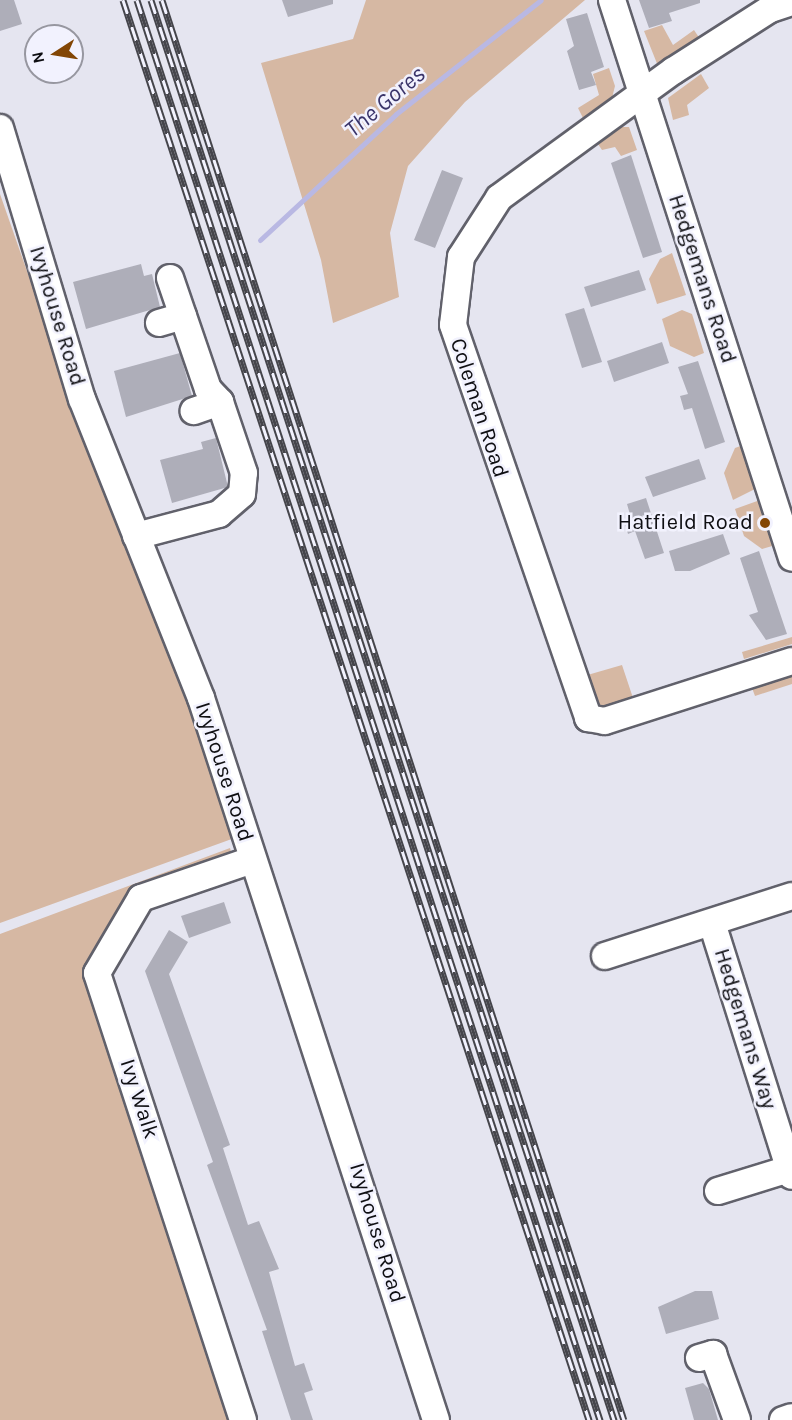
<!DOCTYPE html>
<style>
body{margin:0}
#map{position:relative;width:792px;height:1420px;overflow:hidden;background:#e5e5f0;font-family:Karla,sans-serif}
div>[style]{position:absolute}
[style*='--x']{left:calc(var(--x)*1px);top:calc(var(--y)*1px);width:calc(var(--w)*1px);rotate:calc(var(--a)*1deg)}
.green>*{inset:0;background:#d6b8a3}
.stream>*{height:5px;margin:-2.5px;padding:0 2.5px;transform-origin:2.5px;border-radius:2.5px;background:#b9b8e3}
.building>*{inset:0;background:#aeaeb9}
.roads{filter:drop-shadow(2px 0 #61616b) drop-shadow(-2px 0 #61616b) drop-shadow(0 2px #61616b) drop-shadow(0 -2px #61616b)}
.minor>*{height:26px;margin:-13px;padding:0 13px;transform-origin:13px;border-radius:13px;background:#fff}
.rail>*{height:7px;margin-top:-3.5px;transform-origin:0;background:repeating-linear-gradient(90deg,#f2f2fe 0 14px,#45454b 0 28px);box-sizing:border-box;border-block:2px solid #45454b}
.dots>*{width:16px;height:16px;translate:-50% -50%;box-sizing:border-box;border:3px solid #f2f2fe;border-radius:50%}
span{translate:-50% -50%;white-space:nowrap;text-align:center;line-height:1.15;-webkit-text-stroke:5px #f2f2fe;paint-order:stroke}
.street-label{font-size:22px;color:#0f0f13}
.poi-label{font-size:22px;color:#0f0f13}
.right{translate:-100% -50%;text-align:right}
.water-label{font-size:24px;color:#3a346a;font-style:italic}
.north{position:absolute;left:24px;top:24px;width:60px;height:60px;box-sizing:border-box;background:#f2f2fe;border:2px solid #9797a0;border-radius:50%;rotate:258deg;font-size:16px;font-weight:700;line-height:24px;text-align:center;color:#0f0f13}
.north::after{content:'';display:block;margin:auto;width:21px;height:27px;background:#834605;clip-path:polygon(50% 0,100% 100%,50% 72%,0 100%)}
</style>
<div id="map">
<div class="green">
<i style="clip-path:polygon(366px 0,585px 0,465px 102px,408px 166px,390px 233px,399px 297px,333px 323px,321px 260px,261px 63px,353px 39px)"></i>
<i style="clip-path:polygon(662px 25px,673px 45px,694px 30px,702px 42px,658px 66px,644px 31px)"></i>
<i style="clip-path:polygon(609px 68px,615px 86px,612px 98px,583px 118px,578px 108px,599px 95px,593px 74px)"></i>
<i style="clip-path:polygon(701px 74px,709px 88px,687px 105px,689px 115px,673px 120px,668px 98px)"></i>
<i style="clip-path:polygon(621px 127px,629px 127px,637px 150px,621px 156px,615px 147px,602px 150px,598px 144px)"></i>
<i style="clip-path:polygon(0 194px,84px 434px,193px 701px,240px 836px,0 923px)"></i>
<i style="clip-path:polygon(672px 253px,686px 295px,657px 304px,649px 279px,660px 259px)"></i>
<i style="clip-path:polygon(682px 310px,692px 314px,704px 353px,694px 357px,670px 346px,662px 319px)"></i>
<i style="clip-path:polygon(746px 444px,759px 487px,733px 500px,724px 473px,735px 448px)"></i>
<i style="clip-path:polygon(760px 500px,779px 544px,762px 549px,744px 536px,735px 509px)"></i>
<i style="clip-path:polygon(792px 637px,792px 644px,744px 659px,742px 652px)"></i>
<i style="clip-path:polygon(622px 665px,633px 698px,603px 707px,593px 704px,584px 676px)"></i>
<i style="clip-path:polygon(792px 676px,792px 684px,755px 696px,752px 688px)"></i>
<i style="clip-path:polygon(230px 848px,232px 855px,138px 888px,88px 967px,233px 1420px,0 1420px,0 934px)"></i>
</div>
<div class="stream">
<i style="--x:260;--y:240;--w:185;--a:-42.8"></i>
<i style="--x:396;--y:114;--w:184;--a:-38.2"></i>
</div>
<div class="building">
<i style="clip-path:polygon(0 0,14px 0,22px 24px,0 31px)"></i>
<i style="clip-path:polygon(282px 0,333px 0,333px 4px,288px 17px)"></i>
<i style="clip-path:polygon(639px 0,700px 0,700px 3px,669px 13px,672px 21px,649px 28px)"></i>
<i style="clip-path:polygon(587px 13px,604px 67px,591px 72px,596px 85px,579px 90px,567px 51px,574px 46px,566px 19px)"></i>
<i style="clip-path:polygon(631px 155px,662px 252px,643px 258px,611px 163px)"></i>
<i style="clip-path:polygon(442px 170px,463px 178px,435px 248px,414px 240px)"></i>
<i style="clip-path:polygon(141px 264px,144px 276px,152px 274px,160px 307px,86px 329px,73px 282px)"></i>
<i style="clip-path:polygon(639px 270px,646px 290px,591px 307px,584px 287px)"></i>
<i style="clip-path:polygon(584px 308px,602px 362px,582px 368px,565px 314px)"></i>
<i style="clip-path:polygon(662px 342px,669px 363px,614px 382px,607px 361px)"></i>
<i style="clip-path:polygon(180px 353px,192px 396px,126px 417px,114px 371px)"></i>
<i style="clip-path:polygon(698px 361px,725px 442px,705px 449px,692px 408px,684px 410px,680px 396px,688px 394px,678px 367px)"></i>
<i style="clip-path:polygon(216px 438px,228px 487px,172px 503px,160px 460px,203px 449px,201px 442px)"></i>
<i style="clip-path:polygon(699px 459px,706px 479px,653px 497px,645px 477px)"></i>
<i style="clip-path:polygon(646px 498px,664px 553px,645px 559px,635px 531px,628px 534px,624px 520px,631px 518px,627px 504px)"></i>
<i style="clip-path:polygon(723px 534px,730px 554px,690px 571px,675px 571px,669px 551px)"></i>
<i style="clip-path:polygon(759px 551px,787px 634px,766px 640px,749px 615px,758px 612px,740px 558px)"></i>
<i style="clip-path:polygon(224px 902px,231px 923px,189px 938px,181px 916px)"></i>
<i style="clip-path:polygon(169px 930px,188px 942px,169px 974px,230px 1145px,223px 1148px,248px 1225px,259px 1221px,279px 1269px,269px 1272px,295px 1366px,304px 1363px,313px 1390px,304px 1393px,313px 1420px,291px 1420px,262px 1331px,267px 1330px,207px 1165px,213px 1162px,145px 971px)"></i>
<i style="clip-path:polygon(695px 1291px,712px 1291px,719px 1319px,666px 1334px,658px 1307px)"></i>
<i style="clip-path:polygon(703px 1383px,709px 1389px,718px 1420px,694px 1420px,685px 1388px)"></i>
</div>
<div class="roads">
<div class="minor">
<i style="--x:612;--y:0;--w:586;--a:72.12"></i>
<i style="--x:792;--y:2;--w:23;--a:162"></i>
<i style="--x:770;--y:9;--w:115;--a:147.4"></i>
<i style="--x:673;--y:71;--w:215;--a:143.9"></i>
<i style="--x:499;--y:198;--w:70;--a:122.8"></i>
<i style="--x:461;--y:257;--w:68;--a:96.7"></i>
<i style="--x:453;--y:325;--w:416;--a:71"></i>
<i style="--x:588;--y:718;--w:17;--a:10"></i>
<i style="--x:605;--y:721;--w:196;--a:-17.8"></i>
<i style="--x:0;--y:128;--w:283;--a:73.2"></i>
<i style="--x:82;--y:399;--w:322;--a:68.3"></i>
<i style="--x:201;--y:698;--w:759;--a:71.97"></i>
<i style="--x:170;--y:278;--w:117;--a:71.1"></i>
<i style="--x:208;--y:389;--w:18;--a:47"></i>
<i style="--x:159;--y:323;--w:25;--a:-16"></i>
<i style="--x:136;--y:536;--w:86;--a:-14.8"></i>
<i style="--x:219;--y:514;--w:30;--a:-41"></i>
<i style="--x:242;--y:494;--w:21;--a:-85"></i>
<i style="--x:244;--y:473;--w:75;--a:-108.7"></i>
<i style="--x:220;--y:402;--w:28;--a:161"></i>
<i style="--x:712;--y:923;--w:265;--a:72.5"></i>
<i style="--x:605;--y:956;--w:196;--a:-17.8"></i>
<i style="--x:718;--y:1191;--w:74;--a:-17.2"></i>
<i style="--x:699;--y:1358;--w:15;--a:-16"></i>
<i style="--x:713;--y:1354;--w:70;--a:70"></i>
<i style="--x:243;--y:1420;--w:470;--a:-108.1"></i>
<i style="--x:97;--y:973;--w:87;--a:-59.6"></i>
<i style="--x:141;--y:898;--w:117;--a:-18.9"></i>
<i style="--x:783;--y:1420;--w:9;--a:-18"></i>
</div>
</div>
<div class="rail">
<i style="--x:123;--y:0;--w:1495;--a:71.83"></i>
<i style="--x:137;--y:0;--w:1494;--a:71.94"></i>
<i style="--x:151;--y:0;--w:1494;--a:71.94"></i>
<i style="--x:162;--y:0;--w:1493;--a:71.98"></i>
</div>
<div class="dots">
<i style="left:765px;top:523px;background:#834605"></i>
</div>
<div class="street-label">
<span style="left:702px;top:279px;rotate:72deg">Hedgemans Road</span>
<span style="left:57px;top:316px;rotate:73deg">Ivyhouse Road</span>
<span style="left:479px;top:408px;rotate:72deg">Coleman Road</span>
<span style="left:224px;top:772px;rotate:72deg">Ivyhouse Road</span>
<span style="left:745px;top:1029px;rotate:73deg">Hedgemans Way</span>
<span style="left:139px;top:1099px;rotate:72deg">Ivy Walk</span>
<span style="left:377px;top:1233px;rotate:73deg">Ivyhouse Road</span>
</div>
<div class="poi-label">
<span class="right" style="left:753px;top:523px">Hatfield Road</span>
</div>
<div class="water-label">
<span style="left:385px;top:102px;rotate:-40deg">The Gores</span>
</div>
<div class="north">N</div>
</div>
